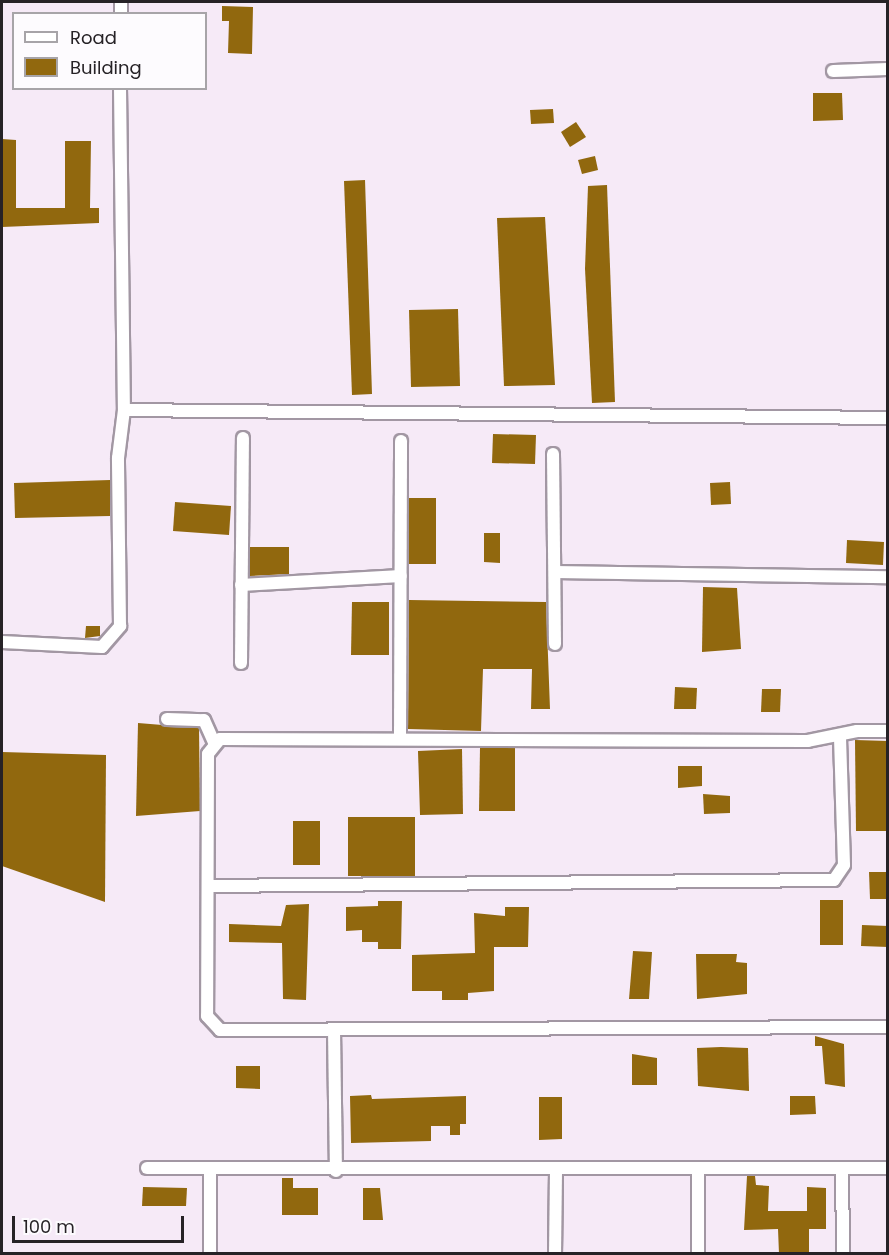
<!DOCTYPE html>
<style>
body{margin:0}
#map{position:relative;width:889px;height:1255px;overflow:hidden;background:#f6eaf7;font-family:Poppins,sans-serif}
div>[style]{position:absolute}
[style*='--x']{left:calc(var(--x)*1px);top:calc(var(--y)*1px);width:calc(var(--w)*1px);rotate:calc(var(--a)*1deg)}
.building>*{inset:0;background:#91680e}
.roads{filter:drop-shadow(2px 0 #a297a3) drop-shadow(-2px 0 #a297a3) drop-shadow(0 2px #a297a3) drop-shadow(0 -2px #a297a3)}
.minor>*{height:12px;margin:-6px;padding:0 6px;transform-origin:6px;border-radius:6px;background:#fff}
span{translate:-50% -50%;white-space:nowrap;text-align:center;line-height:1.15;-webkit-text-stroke:4.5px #fdfbfe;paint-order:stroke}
.frame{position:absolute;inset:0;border:3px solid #262226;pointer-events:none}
.legend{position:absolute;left:12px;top:12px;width:195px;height:78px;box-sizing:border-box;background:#fdfbfe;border:2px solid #a7a4a8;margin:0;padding:8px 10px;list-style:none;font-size:18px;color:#262226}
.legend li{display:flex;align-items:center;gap:12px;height:30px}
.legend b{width:30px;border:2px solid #a7a4a8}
.scale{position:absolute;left:12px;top:1216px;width:172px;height:27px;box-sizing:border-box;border:3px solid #262226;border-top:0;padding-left:8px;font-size:18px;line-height:21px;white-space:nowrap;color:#262226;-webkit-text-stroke:4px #fdfbfe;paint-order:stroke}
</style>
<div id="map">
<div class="building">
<i style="clip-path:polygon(222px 6px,253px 7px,252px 54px,228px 53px,229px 21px,222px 21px)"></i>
<i style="clip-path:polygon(813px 93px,842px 93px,843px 120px,813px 121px)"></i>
<i style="clip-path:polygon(553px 109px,554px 123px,531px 124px,530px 110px)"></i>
<i style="clip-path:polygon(576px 122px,586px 137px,570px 147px,561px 132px)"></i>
<i style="clip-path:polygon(2px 139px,16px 140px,16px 208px,65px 208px,65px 141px,91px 141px,90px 208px,99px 208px,99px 223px,2px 227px)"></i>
<i style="clip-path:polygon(595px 156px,598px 170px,582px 174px,578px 160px)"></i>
<i style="clip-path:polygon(365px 180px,372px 394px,352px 395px,344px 181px)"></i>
<i style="clip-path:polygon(607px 185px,615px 402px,592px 403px,585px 269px,588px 186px)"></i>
<i style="clip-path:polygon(545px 217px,555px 385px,504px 386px,497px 218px)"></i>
<i style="clip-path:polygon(458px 309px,460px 386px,411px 387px,409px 310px)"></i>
<i style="clip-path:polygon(493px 434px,536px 435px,535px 464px,492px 463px)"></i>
<i style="clip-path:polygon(110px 480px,110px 516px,15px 518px,14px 483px)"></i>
<i style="clip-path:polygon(730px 482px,731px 504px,711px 505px,710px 483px)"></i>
<i style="clip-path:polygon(409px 498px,436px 498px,436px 564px,409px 564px)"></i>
<i style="clip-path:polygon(175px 502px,231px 506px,229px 535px,173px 531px)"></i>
<i style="clip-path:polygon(484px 533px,500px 533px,500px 563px,484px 562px)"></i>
<i style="clip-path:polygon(847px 540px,884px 542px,883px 565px,846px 563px)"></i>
<i style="clip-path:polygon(250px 547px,289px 547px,289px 574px,250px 576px)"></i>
<i style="clip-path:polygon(703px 587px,737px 588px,741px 649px,702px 652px)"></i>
<i style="clip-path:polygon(409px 600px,546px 602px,550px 709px,531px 709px,532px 669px,483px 669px,481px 731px,408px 729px)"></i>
<i style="clip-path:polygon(352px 602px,389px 602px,389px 655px,351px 655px)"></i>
<i style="clip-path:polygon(86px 626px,100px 626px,100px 636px,85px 638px)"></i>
<i style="clip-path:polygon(675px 687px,697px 688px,696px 709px,674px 709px)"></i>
<i style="clip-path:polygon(762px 689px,781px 689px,780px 712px,761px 712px)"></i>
<i style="clip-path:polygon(138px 723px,199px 728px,200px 811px,136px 816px)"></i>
<i style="clip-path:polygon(855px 740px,888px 741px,888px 831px,856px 831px)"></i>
<i style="clip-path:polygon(480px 748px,515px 748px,515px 811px,479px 811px)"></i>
<i style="clip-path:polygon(462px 749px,463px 814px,420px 815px,418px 751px)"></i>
<i style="clip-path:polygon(2px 752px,106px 755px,105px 902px,2px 866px)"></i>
<i style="clip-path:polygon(678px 766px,702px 766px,702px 786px,678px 788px)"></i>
<i style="clip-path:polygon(703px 794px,730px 796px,730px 813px,704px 814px)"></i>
<i style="clip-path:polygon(348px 817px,415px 817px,415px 876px,348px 876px)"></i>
<i style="clip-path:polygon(293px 821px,320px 821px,320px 865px,293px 865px)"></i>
<i style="clip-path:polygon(869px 872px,888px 872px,888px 899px,870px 899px)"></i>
<i style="clip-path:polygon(820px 900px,843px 900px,843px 945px,820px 945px)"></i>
<i style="clip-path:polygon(378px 901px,402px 901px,401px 949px,378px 949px,378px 942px,362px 942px,362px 930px,346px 931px,346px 907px,378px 906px)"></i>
<i style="clip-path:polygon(309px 904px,306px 1000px,283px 999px,282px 943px,229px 942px,229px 924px,281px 926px,286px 905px)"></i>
<i style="clip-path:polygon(505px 907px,529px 907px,528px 947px,494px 947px,494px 991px,468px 993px,468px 1000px,442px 1000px,442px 991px,412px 991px,412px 955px,475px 953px,474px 913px,505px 916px)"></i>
<i style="clip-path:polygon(862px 925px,888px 926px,888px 947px,861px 946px)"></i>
<i style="clip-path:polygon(633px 951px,652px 952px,649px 999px,629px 999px)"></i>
<i style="clip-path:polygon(696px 954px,737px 954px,736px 962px,747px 963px,747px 994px,697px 999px)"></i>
<i style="clip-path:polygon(815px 1036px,844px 1044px,845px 1087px,825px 1084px,822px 1046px,815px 1046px)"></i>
<i style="clip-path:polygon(721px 1047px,748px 1048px,749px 1091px,698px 1086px,697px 1048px)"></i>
<i style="clip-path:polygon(632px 1054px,657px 1058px,657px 1085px,632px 1085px)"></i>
<i style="clip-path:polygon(236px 1066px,260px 1066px,260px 1089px,236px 1088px)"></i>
<i style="clip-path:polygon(371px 1095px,372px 1099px,466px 1096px,466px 1124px,460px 1124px,460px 1135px,450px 1135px,450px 1126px,431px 1126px,431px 1141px,351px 1143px,350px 1096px)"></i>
<i style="clip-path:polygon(790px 1096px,815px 1096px,816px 1114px,790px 1115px)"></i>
<i style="clip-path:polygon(539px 1097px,562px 1097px,562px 1139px,539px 1140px)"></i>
<i style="clip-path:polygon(747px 1176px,755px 1176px,756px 1185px,769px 1186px,768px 1211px,807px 1211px,807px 1187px,826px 1188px,826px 1229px,809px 1229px,809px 1254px,779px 1254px,778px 1229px,744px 1230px)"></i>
<i style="clip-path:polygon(282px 1178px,293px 1178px,293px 1188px,318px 1188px,318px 1215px,282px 1215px)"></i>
<i style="clip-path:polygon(143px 1187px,187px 1188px,186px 1206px,142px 1206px)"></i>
<i style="clip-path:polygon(363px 1188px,380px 1188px,383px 1220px,363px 1220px)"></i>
</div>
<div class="roads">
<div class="minor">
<i style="--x:121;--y:14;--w:12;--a:-90"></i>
<i style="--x:833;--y:71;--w:55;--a:-2.1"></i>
<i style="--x:120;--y:88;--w:322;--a:89.3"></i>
<i style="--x:124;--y:410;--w:764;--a:0.6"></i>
<i style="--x:553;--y:454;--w:190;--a:89.4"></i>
<i style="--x:555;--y:572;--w:333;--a:0.9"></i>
<i style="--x:241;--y:585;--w:160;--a:-3.2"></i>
<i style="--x:2;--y:642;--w:100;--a:2.9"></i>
<i style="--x:102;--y:647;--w:28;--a:-49"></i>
<i style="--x:120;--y:626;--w:168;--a:-90.7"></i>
<i style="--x:118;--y:458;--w:48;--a:-82.9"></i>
<i style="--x:241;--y:663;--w:225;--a:-89.5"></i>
<i style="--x:167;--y:719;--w:37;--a:2"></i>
<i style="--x:204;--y:720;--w:24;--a:66"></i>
<i style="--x:888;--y:731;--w:31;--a:180"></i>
<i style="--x:857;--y:731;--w:50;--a:168.5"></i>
<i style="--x:808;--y:741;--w:588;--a:-179.81"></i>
<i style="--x:220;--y:739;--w:19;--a:129"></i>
<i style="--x:208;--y:754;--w:262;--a:90.2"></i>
<i style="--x:207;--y:1016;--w:19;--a:47"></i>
<i style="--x:220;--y:1030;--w:668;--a:-0.26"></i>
<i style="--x:400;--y:739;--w:298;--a:-89.8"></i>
<i style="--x:208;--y:886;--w:626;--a:-0.55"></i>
<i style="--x:834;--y:880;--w:18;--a:-56"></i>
<i style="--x:844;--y:865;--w:130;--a:-91.8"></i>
<i style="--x:334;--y:1030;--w:141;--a:89.2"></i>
<i style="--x:147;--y:1168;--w:741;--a:0"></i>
<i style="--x:842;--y:1168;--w:86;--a:89.3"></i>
<i style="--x:698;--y:1170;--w:84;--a:90"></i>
<i style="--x:210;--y:1254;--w:83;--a:-90"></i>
<i style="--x:555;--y:1254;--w:84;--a:-89.3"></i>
</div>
</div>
<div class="frame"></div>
<ul class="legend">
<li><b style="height:8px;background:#fff"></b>Road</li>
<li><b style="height:16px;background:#91680e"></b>Building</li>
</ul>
<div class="scale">100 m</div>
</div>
